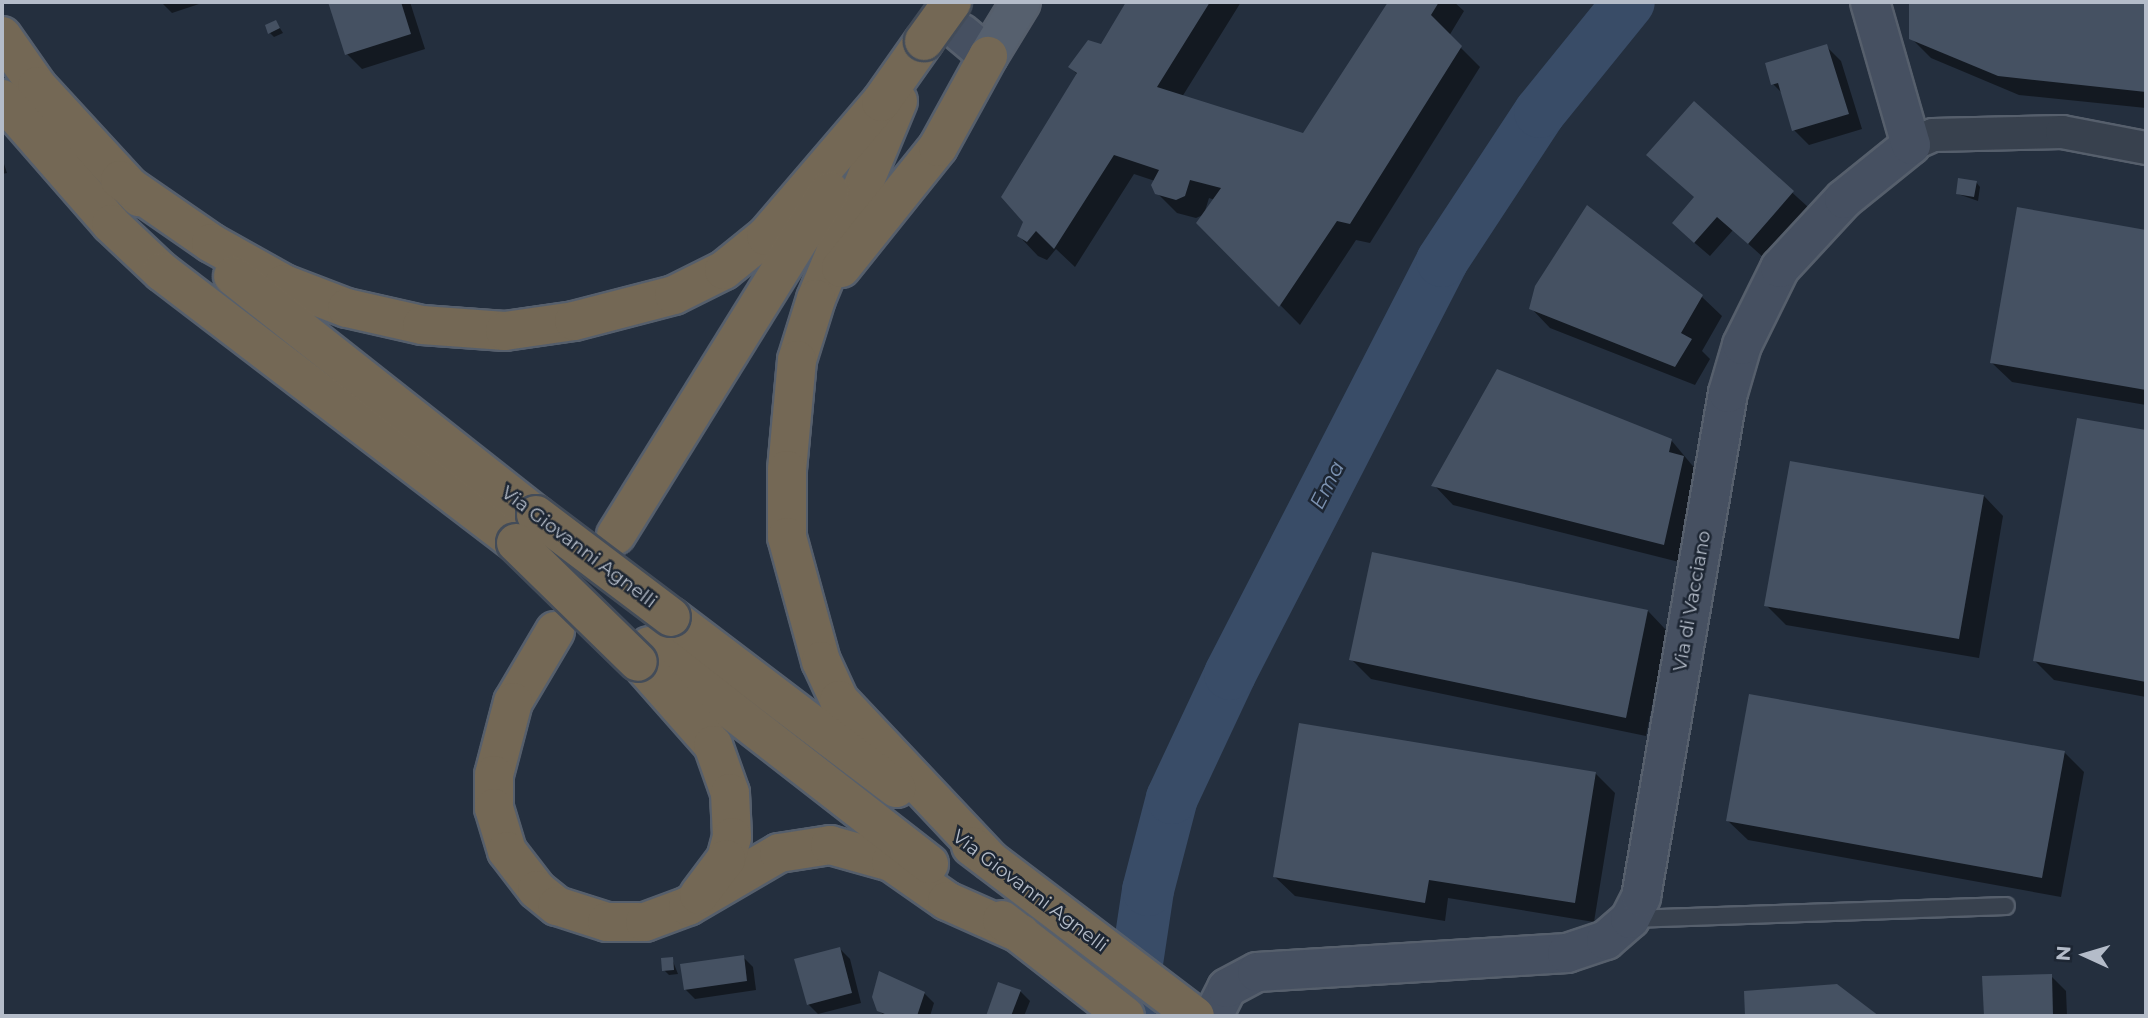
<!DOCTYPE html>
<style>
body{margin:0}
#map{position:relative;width:2148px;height:1018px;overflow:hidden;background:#242f3e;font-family:Montserrat,sans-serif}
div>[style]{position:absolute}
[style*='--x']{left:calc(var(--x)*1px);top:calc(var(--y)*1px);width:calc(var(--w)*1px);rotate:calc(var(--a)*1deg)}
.shadow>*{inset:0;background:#0007}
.river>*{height:52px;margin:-26px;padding:0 26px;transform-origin:26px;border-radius:26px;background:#394c67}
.building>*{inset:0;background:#455162}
.roads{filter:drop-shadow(2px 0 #565f6c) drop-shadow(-2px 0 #565f6c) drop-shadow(0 2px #565f6c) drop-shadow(0 -2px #565f6c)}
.lane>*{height:16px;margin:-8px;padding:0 8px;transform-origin:8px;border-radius:8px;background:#38414e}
.street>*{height:32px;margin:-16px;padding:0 16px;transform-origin:16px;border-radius:16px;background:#38414e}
.secondary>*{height:38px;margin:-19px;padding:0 19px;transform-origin:19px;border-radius:19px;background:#465061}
.primary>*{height:38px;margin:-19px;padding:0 19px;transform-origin:19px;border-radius:19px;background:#56606e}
.highway>*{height:38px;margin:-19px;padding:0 19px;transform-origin:19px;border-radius:19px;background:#746855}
.bridges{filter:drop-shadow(2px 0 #434c59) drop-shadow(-2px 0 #434c59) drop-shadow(0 2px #434c59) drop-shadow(0 -2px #434c59)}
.highway-bridge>*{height:38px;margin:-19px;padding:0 19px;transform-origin:19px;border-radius:19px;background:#746855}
span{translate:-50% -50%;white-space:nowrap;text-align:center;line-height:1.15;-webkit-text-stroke:5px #1d2633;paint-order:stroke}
.street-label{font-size:19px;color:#b4bcc9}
.water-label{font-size:21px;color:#7c92b1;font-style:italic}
.frame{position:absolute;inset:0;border:4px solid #b4bcc9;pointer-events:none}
.north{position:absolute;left:2050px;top:920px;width:70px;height:70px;-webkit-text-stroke:5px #1d2633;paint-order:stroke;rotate:274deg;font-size:19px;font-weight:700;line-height:28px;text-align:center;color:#b4bcc9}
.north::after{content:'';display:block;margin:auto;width:24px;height:32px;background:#b4bcc9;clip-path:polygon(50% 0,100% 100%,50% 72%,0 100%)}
</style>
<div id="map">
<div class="shadow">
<i style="clip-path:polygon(161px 2px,205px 2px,172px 13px)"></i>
<i style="clip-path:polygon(330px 2px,410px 2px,425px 49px,362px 69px,347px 54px)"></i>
<i style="clip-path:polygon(evenodd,1128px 2px,1241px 2px,1182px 97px,1303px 135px,1390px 2px,1454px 2px,1464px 11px,1449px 36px,1480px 67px,1370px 243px,1356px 240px,1300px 325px,1198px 222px,1203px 215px,1196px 218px,1177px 213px,1157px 193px,1155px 181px,1134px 174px,1075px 267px,1056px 249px,1047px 260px,1038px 256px,1019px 236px,1078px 75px,1070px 67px,1101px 46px,1128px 2px,1209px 198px,1215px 200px,1205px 211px,1209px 198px)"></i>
<i style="clip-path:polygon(1911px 2px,2146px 2px,2146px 108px,2019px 95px,1931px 58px,1911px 38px)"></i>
<i style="clip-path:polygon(276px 22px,283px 33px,274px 37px,270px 33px)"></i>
<i style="clip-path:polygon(1826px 46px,1841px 61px,1862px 129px,1809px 145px,1794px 130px,1783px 94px,1773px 84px)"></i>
<i style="clip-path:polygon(1694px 103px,1808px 207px,1764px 258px,1733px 230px,1710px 256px,1689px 238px,1696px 198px)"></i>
<i style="clip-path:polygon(2px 158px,7px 173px,2px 174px)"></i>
<i style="clip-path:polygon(1976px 182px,1980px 187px,1978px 201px,1958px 194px)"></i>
<i style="clip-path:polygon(2018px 209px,2146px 231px,2146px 405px,2012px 382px,1992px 363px)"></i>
<i style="clip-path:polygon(1702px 297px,1722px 316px,1702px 351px,1710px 359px,1695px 385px,1550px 328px,1531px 308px)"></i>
<i style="clip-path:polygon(2079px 420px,2146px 432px,2146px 697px,2054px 680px,2035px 661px)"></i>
<i style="clip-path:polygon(1671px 440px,1702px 477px,1683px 563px,1453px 505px,1434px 485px)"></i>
<i style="clip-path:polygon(1984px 496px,2003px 516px,1979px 658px,1786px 625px,1766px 605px)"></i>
<i style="clip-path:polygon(1648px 611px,1667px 631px,1646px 736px,1371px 679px,1351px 659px)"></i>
<i style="clip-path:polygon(2064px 752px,2084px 772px,2061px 897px,1748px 840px,1728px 821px)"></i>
<i style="clip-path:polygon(1595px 773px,1615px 793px,1594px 922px,1448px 898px,1445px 921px,1295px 896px,1275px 877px)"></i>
<i style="clip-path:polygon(840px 949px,850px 959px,861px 1003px,818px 1014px,808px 1004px)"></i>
<i style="clip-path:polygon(743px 957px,753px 967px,756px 990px,695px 999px,685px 989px)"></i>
<i style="clip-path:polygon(672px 959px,678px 974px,669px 975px,664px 970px)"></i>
<i style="clip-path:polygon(2051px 976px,2066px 991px,2067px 1016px,1985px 1016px,1984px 978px)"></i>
<i style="clip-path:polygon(999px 984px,1020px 991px,1030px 1001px,1024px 1016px,988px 1016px)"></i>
<i style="clip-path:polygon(1837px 985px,1876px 1016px,1747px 1016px,1746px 993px)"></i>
<i style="clip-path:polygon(924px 993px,934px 1003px,930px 1016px,885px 1016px,878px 1010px)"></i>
</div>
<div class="river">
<i style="--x:1129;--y:1016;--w:127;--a:-81.4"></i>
<i style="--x:1148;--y:890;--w:95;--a:-75.4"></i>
<i style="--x:1172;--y:798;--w:137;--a:-64.9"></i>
<i style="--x:1230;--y:674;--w:464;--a:-62.8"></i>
<i style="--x:1442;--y:261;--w:178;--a:-56.7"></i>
<i style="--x:1540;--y:112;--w:141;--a:-51"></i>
</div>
<div class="building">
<i style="clip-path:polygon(328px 2px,401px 2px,411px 34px,345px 55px)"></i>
<i style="clip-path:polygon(1126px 2px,1210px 2px,1157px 87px,1303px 133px,1388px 2px,1439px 2px,1431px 15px,1462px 46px,1350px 224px,1337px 221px,1279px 307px,1196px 223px,1221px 188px,1190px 180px,1185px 196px,1176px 200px,1155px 194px,1151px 185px,1159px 170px,1114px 155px,1054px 249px,1036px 231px,1027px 242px,1017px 236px,1023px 222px,1001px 197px,1077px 73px,1068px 67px,1088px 40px,1101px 44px)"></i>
<i style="clip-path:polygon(1909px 2px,2146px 2px,2146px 92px,1998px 76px,1909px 39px)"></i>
<i style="clip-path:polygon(276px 20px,280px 28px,268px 34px,265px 25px)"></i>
<i style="clip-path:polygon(1827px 44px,1849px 114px,1792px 131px,1778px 83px,1771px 85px,1765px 63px)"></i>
<i style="clip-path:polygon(1694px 101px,1794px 191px,1748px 244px,1717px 217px,1694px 243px,1672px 223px,1694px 197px,1646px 155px)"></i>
<i style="clip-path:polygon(1958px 178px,1977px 181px,1974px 197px,1956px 194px)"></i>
<i style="clip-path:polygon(1587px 205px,1703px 295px,1681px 333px,1692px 339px,1675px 367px,1529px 309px,1535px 286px)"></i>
<i style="clip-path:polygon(2017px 207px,2146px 230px,2146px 390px,1990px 363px)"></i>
<i style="clip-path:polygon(1497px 369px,1672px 439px,1669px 452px,1684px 456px,1664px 545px,1431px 486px)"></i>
<i style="clip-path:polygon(2077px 418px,2146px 430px,2146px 682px,2033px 661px)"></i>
<i style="clip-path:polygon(1790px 461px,1984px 495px,1959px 639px,1764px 606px)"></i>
<i style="clip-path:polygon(1372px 552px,1648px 610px,1626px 718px,1349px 660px)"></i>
<i style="clip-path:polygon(1749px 694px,2065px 751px,2042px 878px,1726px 821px)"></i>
<i style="clip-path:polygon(1299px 723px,1596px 772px,1575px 903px,1429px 880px,1425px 903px,1273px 877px)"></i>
<i style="clip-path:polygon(840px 947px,852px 993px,807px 1005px,794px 959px)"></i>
<i style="clip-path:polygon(744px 955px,747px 981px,684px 990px,680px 964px)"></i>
<i style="clip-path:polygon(673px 957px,674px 970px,662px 971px,661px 958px)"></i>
<i style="clip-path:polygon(879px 971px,925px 992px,917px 1016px,890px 1016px,877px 1011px,872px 997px)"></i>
<i style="clip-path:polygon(2052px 974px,2053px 1016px,1984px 1016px,1982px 976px)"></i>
<i style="clip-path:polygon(998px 982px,1021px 990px,1011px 1016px,986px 1016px)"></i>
<i style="clip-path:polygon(1837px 984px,1879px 1016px,1745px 1016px,1744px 991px)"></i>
</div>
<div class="roads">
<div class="lane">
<i style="--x:1632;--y:919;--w:374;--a:-2"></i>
</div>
<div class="street">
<i style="--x:1911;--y:145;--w:24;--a:-24"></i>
<i style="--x:1933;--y:135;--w:129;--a:-1.3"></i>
<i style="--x:2062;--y:132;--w:86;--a:10.8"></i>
</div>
<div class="secondary">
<i style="--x:961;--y:33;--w:35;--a:40"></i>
<i style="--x:1217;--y:1008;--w:22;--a:-63"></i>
<i style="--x:1227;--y:988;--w:34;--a:-28"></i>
<i style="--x:1257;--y:972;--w:311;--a:-3.5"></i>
<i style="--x:1567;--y:953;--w:41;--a:-18.4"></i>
<i style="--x:1606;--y:940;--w:32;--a:-41"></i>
<i style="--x:1630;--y:919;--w:25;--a:-63"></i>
<i style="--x:1641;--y:897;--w:511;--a:-80.21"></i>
<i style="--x:1728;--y:393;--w:50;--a:-73.7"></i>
<i style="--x:1742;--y:345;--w:86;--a:-63.7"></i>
<i style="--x:1780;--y:268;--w:94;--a:-47.2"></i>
<i style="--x:1844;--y:199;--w:86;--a:-38.9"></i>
<i style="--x:1911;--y:145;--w:149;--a:-106"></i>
</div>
<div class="primary">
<i style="--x:988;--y:56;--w:63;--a:-58.6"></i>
</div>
<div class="highway">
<i style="--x:2;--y:36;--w:61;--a:55"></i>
<i style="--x:37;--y:86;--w:151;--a:47.4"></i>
<i style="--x:2;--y:99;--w:166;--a:48.9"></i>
<i style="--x:111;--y:224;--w:70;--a:43.3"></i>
<i style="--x:162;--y:272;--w:446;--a:37.4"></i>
<i style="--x:898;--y:101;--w:214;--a:112.5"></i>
<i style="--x:816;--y:299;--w:64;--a:107.3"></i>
<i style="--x:797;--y:360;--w:110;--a:95.2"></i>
<i style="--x:787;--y:470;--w:67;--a:90"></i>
<i style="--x:787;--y:537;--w:129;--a:74.7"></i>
<i style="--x:821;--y:661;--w:43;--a:65.2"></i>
<i style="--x:839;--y:700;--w:220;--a:46.7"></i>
<i style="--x:120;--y:180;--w:111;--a:34.7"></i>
<i style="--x:211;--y:243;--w:84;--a:29.3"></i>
<i style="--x:284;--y:284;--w:67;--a:20.9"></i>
<i style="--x:347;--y:308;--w:77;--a:12.8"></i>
<i style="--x:422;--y:325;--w:83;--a:4.1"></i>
<i style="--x:505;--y:331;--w:70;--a:-8.2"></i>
<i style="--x:574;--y:321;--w:103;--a:-14.6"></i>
<i style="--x:674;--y:295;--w:56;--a:-26.6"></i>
<i style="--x:724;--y:270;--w:54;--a:-39"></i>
<i style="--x:766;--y:236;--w:177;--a:-49.4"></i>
<i style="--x:881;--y:102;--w:75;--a:-54.8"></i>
<i style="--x:841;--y:268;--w:155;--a:-51.3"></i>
<i style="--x:938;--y:147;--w:104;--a:-61.2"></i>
<i style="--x:233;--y:276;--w:386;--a:38.3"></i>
<i style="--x:616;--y:535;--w:405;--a:-58.2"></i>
<i style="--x:671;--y:617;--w:283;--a:37.2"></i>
<i style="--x:555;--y:631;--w:82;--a:120.6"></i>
<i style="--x:513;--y:702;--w:75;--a:104.6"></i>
<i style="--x:494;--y:775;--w:33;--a:90"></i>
<i style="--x:494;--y:808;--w:45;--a:73.2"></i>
<i style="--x:507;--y:851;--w:49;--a:52.4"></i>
<i style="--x:537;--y:890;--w:26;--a:39"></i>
<i style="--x:557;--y:906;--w:52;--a:17.7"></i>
<i style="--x:607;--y:922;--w:38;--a:0"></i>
<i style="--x:645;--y:922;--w:46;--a:-20.4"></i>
<i style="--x:688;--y:906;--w:105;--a:-30.2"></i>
<i style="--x:779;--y:853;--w:52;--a:-8.9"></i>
<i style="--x:830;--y:845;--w:63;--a:15.6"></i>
<i style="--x:891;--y:862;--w:68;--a:34.9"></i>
<i style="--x:947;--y:901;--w:81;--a:24"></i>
<i style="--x:649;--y:646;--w:355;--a:37.9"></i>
<i style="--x:645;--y:668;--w:103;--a:48.6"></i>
<i style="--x:713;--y:745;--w:51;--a:70.5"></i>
<i style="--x:730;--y:793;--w:44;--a:87.4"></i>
<i style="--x:732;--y:837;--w:23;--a:105"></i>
<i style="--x:726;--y:859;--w:45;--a:126.9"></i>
<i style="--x:971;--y:846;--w:281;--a:37.2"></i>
<i style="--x:1002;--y:920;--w:156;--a:38"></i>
</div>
</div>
<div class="bridges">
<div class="highway-bridge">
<i style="--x:924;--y:41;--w:48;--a:-54.3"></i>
<i style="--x:536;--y:515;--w:169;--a:37.1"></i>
<i style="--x:516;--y:543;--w:170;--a:44.3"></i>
</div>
</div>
<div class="street-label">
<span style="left:579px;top:547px;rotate:37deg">Via Giovanni Agnelli</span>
<span style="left:1692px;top:601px;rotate:-80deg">Via di Vacciano</span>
<span style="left:1030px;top:891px;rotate:37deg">Via Giovanni Agnelli</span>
</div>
<div class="water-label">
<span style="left:1327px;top:485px;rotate:-63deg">Ema</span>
</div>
<div class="frame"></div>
<div class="north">N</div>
</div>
